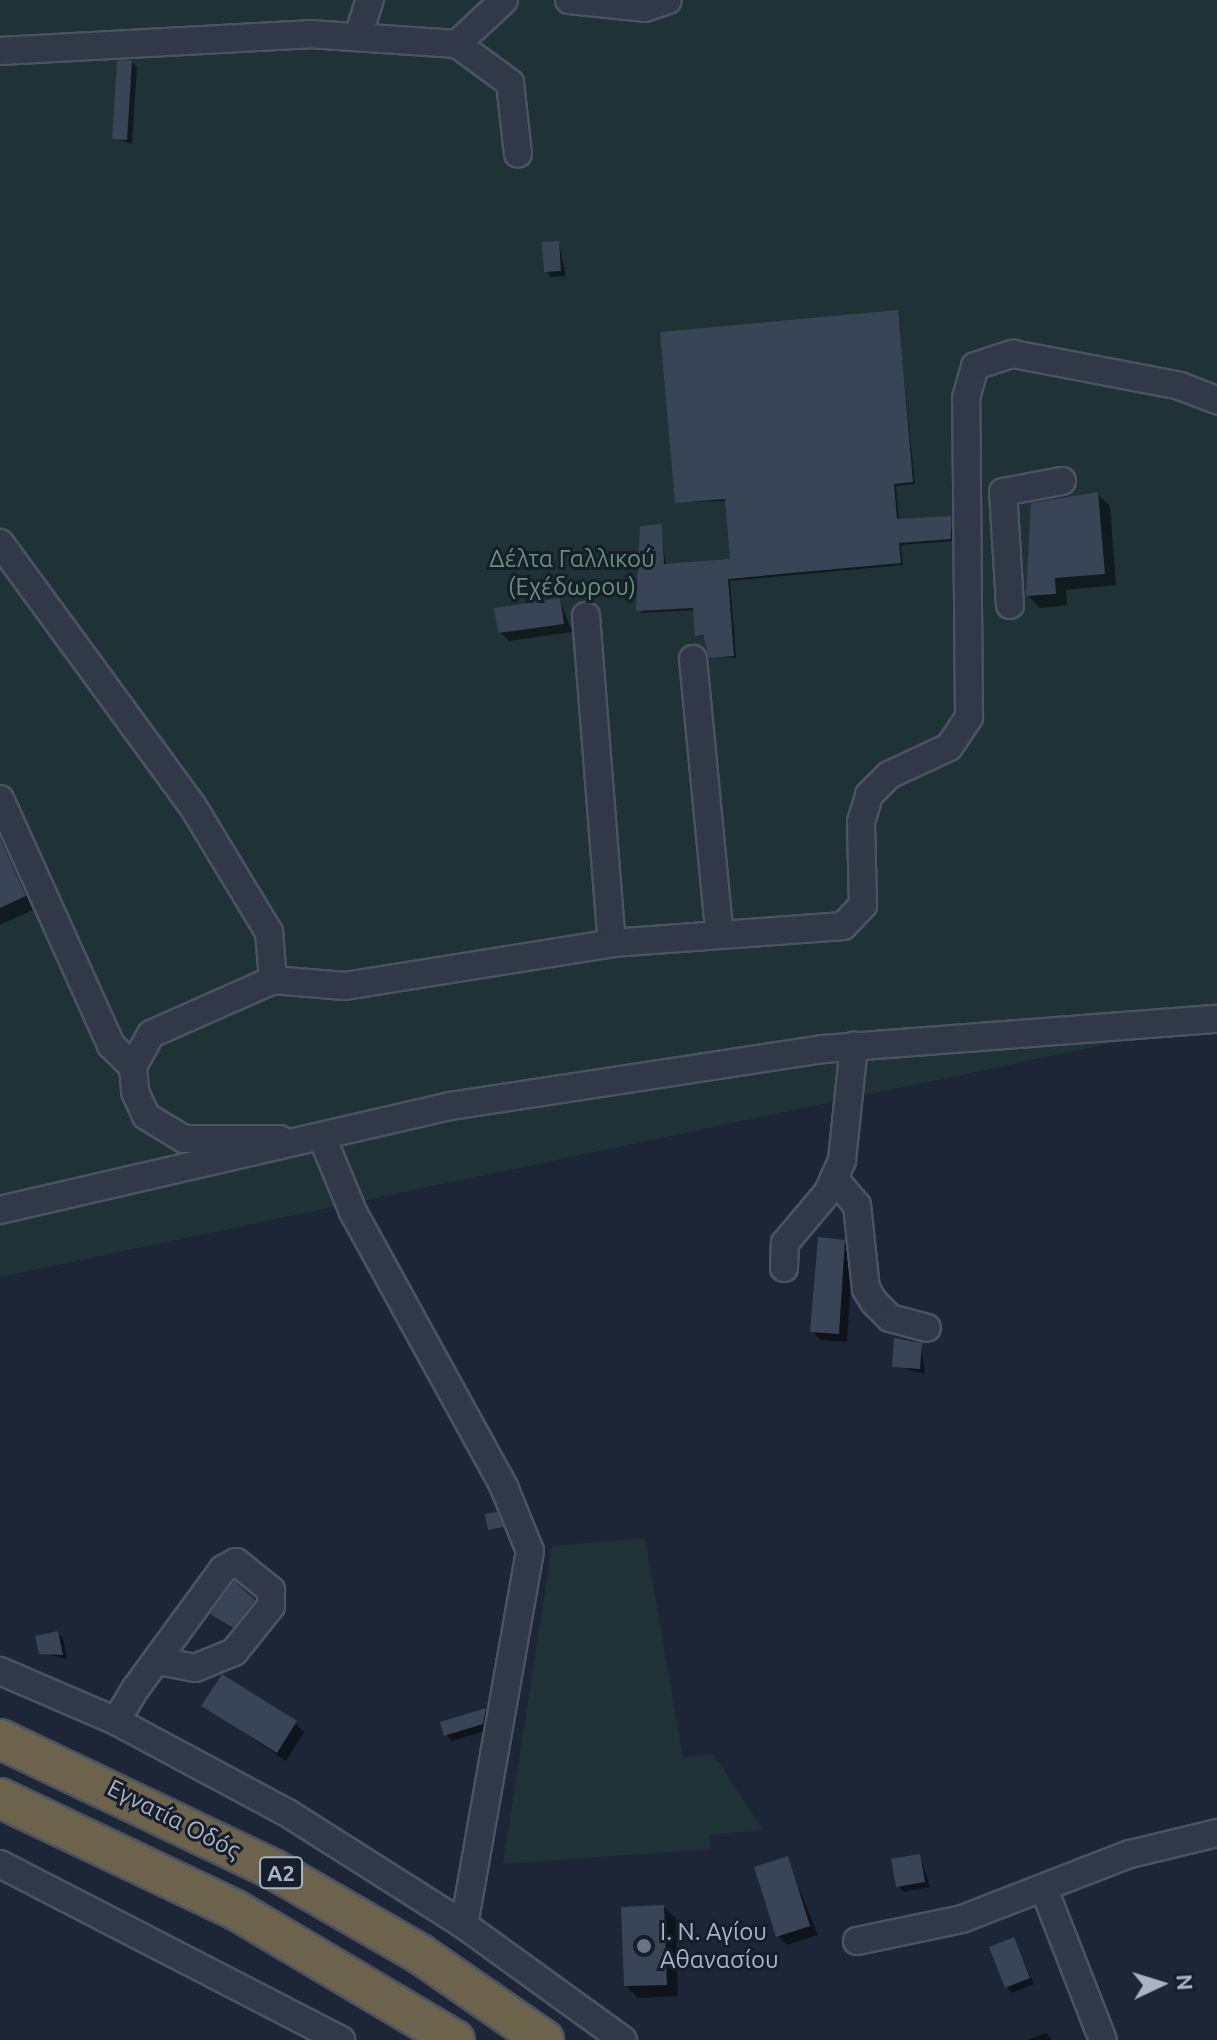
<!DOCTYPE html>
<meta charset="utf-8">
<style>
body{margin:0}
#map{position:relative;width:1217px;height:2040px;overflow:hidden;background:#1d2636;font-family:Ubuntu,sans-serif}
div>[style]{position:absolute}
[style*='--x']{left:calc(var(--x)*1px);top:calc(var(--y)*1px);width:calc(var(--w)*1px);rotate:calc(var(--a)*1deg)}
.green>*{inset:0;background:#1f3337}
.shadow>*{inset:0;background:#0007}
.building>*{inset:0;background:#394457}
.roads{filter:drop-shadow(2px 0 #4b5362) drop-shadow(-2px 0 #4b5362) drop-shadow(0 2px #4b5362) drop-shadow(0 -2px #4b5362)}
.minor>*{height:26px;margin:-13px;padding:0 13px;transform-origin:13px;border-radius:13px;background:#313847}
.highway>*{height:38px;margin:-19px;padding:0 19px;transform-origin:19px;border-radius:19px;background:#6d634d}
.dots>*{width:22px;height:22px;translate:-50% -50%;box-sizing:border-box;border:4px solid #171e2b;border-radius:50%}
span{translate:-50% -50%;white-space:nowrap;text-align:center;line-height:1.15;-webkit-text-stroke:6px #171e2b;paint-order:stroke}
.shield-label span{padding:2px 6px;background:#171e2b;border:2px solid;border-radius:6px;-webkit-text-stroke-width:0}
.shield-label{font-size:22px;color:#aab3c4;font-weight:700}
.park-label{font-size:24px;color:#619570}
.street-label{font-size:24px;color:#aab3c4}
.poi-label{font-size:24px;color:#aab3c4}
.left{translate:0 -50%;text-align:left}
.north{position:absolute;left:1121px;top:1944px;width:80px;height:80px;-webkit-text-stroke:6px #171e2b;paint-order:stroke;rotate:86deg;font-size:22px;font-weight:700;line-height:32px;text-align:center;color:#aab3c4}
.north::after{content:'';display:block;margin:auto;width:28px;height:36px;background:#aab3c4;clip-path:polygon(50% 0,100% 100%,50% 72%,0 100%)}
</style>
<div id="map">
<div class="green">
<i style="clip-path:polygon(0 0,1217px 0,1217px 1035px,1146px 1036px,0 1277px)"></i>
<i style="clip-path:polygon(645px 1538px,683px 1758px,713px 1754px,763px 1830px,709px 1835px,711px 1849px,503px 1864px,552px 1546px)"></i>
</div>
<div class="shadow">
<i style="clip-path:polygon(132px 62px,137px 67px,132px 144px,115px 138px)"></i>
<i style="clip-path:polygon(559px 243px,566px 276px,551px 277px,546px 271px)"></i>
<i style="clip-path:polygon(897px 312px,915px 484px,896px 486px,899px 521px,950px 518px,953px 541px,901px 545px,903px 565px,730px 581px,736px 658px,711px 657px,706px 637px,697px 635px,695px 610px,641px 613px,661px 526px,666px 566px,732px 560px,727px 501px,677px 502px)"></i>
<i style="clip-path:polygon(1098px 494px,1110px 506px,1116px 585px,1066px 590px,1067px 605px,1040px 608px,1028px 596px)"></i>
<i style="clip-path:polygon(560px 600px,572px 632px,509px 641px,500px 632px)"></i>
<i style="clip-path:polygon(0 814px,37px 908px,0 925px)"></i>
<i style="clip-path:polygon(844px 1242px,853px 1250px,847px 1342px,821px 1340px,812px 1331px)"></i>
<i style="clip-path:polygon(921px 1345px,925px 1374px,894px 1366px)"></i>
<i style="clip-path:polygon(235px 1584px,262px 1611px,242px 1636px,212px 1614px)"></i>
<i style="clip-path:polygon(57px 1633px,63px 1638px,67px 1659px,41px 1653px)"></i>
<i style="clip-path:polygon(204px 1706px,295px 1723px,304px 1732px,286px 1761px)"></i>
<i style="clip-path:polygon(486px 1710px,488px 1730px,452px 1741px,446px 1735px,442px 1723px)"></i>
<i style="clip-path:polygon(920px 1856px,930px 1887px,904px 1892px,898px 1886px)"></i>
<i style="clip-path:polygon(787px 1859px,818px 1935px,787px 1945px,778px 1936px)"></i>
<i style="clip-path:polygon(664px 1907px,676px 1919px,678px 1996px,638px 1998px,626px 1986px)"></i>
<i style="clip-path:polygon(1013px 1939px,1034px 1984px,1012px 1993px,1006px 1987px)"></i>
<i style="clip-path:polygon(1046px 2033px,1052px 2040px,1027px 2040px)"></i>
</div>
<div class="building">
<i style="clip-path:polygon(132px 60px,127px 140px,112px 139px,117px 61px)"></i>
<i style="clip-path:polygon(559px 241px,561px 271px,544px 272px,542px 242px)"></i>
<i style="clip-path:polygon(898px 310px,913px 482px,894px 484px,897px 519px,951px 516px,951px 539px,899px 543px,901px 563px,728px 579px,734px 656px,709px 658px,703px 635px,695px 636px,693px 608px,636px 611px,640px 526px,662px 524px,664px 564px,730px 559px,725px 499px,675px 503px,660px 332px)"></i>
<i style="clip-path:polygon(1098px 492px,1105px 574px,1055px 578px,1056px 594px,1026px 596px,1031px 503px)"></i>
<i style="clip-path:polygon(560px 598px,564px 624px,498px 633px,494px 608px)"></i>
<i style="clip-path:polygon(0 838px,26px 896px,0 908px)"></i>
<i style="clip-path:polygon(818px 1237px,845px 1240px,839px 1334px,810px 1332px)"></i>
<i style="clip-path:polygon(894px 1338px,922px 1343px,920px 1369px,892px 1367px)"></i>
<i style="clip-path:polygon(497px 1512px,503px 1527px,488px 1530px,485px 1514px)"></i>
<i style="clip-path:polygon(234px 1581px,255px 1600px,233px 1628px,210px 1614px)"></i>
<i style="clip-path:polygon(58px 1631px,63px 1655px,39px 1654px,35px 1636px)"></i>
<i style="clip-path:polygon(222px 1674px,297px 1721px,277px 1753px,201px 1706px)"></i>
<i style="clip-path:polygon(486px 1708px,483px 1724px,444px 1736px,440px 1722px)"></i>
<i style="clip-path:polygon(920px 1854px,925px 1882px,896px 1887px,891px 1859px)"></i>
<i style="clip-path:polygon(788px 1856px,810px 1926px,776px 1937px,754px 1867px)"></i>
<i style="clip-path:polygon(664px 1905px,667px 1985px,624px 1986px,621px 1907px)"></i>
<i style="clip-path:polygon(1014px 1937px,1030px 1978px,1005px 1988px,989px 1947px)"></i>
</div>
<div class="roads">
<div class="minor">
<i style="--x:569;--y:0;--w:76;--a:6"></i>
<i style="--x:645;--y:8;--w:24;--a:-19"></i>
<i style="--x:359;--y:33;--w:35;--a:-72"></i>
<i style="--x:457;--y:44;--w:66;--a:36.3"></i>
<i style="--x:510;--y:83;--w:71;--a:83.6"></i>
<i style="--x:0;--y:51;--w:309;--a:-3.1"></i>
<i style="--x:309;--y:34;--w:148;--a:3.9"></i>
<i style="--x:457;--y:44;--w:64;--a:-43.1"></i>
<i style="--x:0;--y:543;--w:325;--a:53.8"></i>
<i style="--x:192;--y:805;--w:149;--a:58.8"></i>
<i style="--x:269;--y:932;--w:48;--a:85.2"></i>
<i style="--x:273;--y:980;--w:133;--a:156.1"></i>
<i style="--x:151;--y:1034;--w:38;--a:119"></i>
<i style="--x:133;--y:1067;--w:25;--a:85"></i>
<i style="--x:135;--y:1092;--w:26;--a:65"></i>
<i style="--x:146;--y:1116;--w:44;--a:31.2"></i>
<i style="--x:184;--y:1139;--w:96;--a:0"></i>
<i style="--x:1010;--y:605;--w:113;--a:-93.5"></i>
<i style="--x:1003;--y:492;--w:60;--a:-10.6"></i>
<i style="--x:586;--y:616;--w:328;--a:85.5"></i>
<i style="--x:693;--y:659;--w:272;--a:84.5"></i>
<i style="--x:0;--y:799;--w:270;--a:65.7"></i>
<i style="--x:111;--y:1045;--w:31;--a:45"></i>
<i style="--x:273;--y:980;--w:72;--a:4.8"></i>
<i style="--x:345;--y:986;--w:270;--a:-9.1"></i>
<i style="--x:612;--y:943;--w:232;--a:-4.2"></i>
<i style="--x:843;--y:926;--w:29;--a:-46"></i>
<i style="--x:863;--y:905;--w:83;--a:-91.4"></i>
<i style="--x:861;--y:822;--w:28;--a:-73"></i>
<i style="--x:869;--y:795;--w:28;--a:-45"></i>
<i style="--x:889;--y:775;--w:66;--a:-25"></i>
<i style="--x:949;--y:747;--w:36;--a:-56"></i>
<i style="--x:969;--y:717;--w:319;--a:-90.5"></i>
<i style="--x:966;--y:398;--w:33;--a:-74"></i>
<i style="--x:975;--y:366;--w:40;--a:-18"></i>
<i style="--x:1013;--y:354;--w:170;--a:10.8"></i>
<i style="--x:1180;--y:386;--w:40;--a:21"></i>
<i style="--x:322;--y:1137;--w:81;--a:67.5"></i>
<i style="--x:353;--y:1212;--w:314;--a:61.2"></i>
<i style="--x:504;--y:1487;--w:69;--a:67.9"></i>
<i style="--x:530;--y:1551;--w:380;--a:100"></i>
<i style="--x:834;--y:1178;--w:35;--a:50"></i>
<i style="--x:857;--y:1205;--w:84;--a:83.9"></i>
<i style="--x:866;--y:1289;--w:15;--a:58"></i>
<i style="--x:874;--y:1302;--w:23;--a:45"></i>
<i style="--x:890;--y:1318;--w:38;--a:15"></i>
<i style="--x:0;--y:1210;--w:463;--a:-13"></i>
<i style="--x:451;--y:1106;--w:376;--a:-8.7"></i>
<i style="--x:823;--y:1049;--w:395;--a:-4.4"></i>
<i style="--x:784;--y:1268;--w:25;--a:-88"></i>
<i style="--x:785;--y:1243;--w:67;--a:-49.9"></i>
<i style="--x:828;--y:1192;--w:35;--a:-66"></i>
<i style="--x:842;--y:1160;--w:115;--a:-84"></i>
<i style="--x:0;--y:1671;--w:126;--a:23.3"></i>
<i style="--x:116;--y:1721;--w:193;--a:28.2"></i>
<i style="--x:286;--y:1812;--w:211;--a:32.4"></i>
<i style="--x:464;--y:1925;--w:196;--a:35.9"></i>
<i style="--x:116;--y:1721;--w:39;--a:-59"></i>
<i style="--x:136;--y:1688;--w:147;--a:-53.8"></i>
<i style="--x:223;--y:1569;--w:15;--a:-28"></i>
<i style="--x:236;--y:1562;--w:45;--a:38.7"></i>
<i style="--x:271;--y:1590;--w:16;--a:90"></i>
<i style="--x:271;--y:1606;--w:59;--a:128.8"></i>
<i style="--x:234;--y:1652;--w:42;--a:157.7"></i>
<i style="--x:195;--y:1668;--w:38;--a:-169"></i>
<i style="--x:0;--y:1864;--w:384;--a:27.3"></i>
<i style="--x:1044;--y:1889;--w:162;--a:68.7"></i>
<i style="--x:857;--y:1941;--w:107;--a:-11.8"></i>
<i style="--x:962;--y:1919;--w:180;--a:-21.2"></i>
<i style="--x:1130;--y:1854;--w:89;--a:-13.6"></i>
</div>
<div class="highway">
<i style="--x:0;--y:1739;--w:302;--a:25.5"></i>
<i style="--x:273;--y:1869;--w:170;--a:30"></i>
<i style="--x:420;--y:1954;--w:151;--a:34.7"></i>
<i style="--x:0;--y:1798;--w:259;--a:25.4"></i>
<i style="--x:234;--y:1909;--w:257;--a:30.7"></i>
</div>
</div>
<div class="dots">
<i style="left:644px;top:1946px;background:#6b7280"></i>
</div>
<div class="shield-label">
<span style="left:281px;top:1873px">Α2</span>
</div>
<div class="park-label">
<span style="left:572px;top:573px">Δέλτα Γαλλικού<br>(Εχέδωρου)</span>
</div>
<div class="street-label">
<span style="left:174px;top:1819px;rotate:27deg">Εγνατία Οδός</span>
</div>
<div class="poi-label">
<span class="left" style="left:660px;top:1946px">Ι. Ν. Αγίου<br>Αθανασίου</span>
</div>
<div class="north">N</div>
</div>
